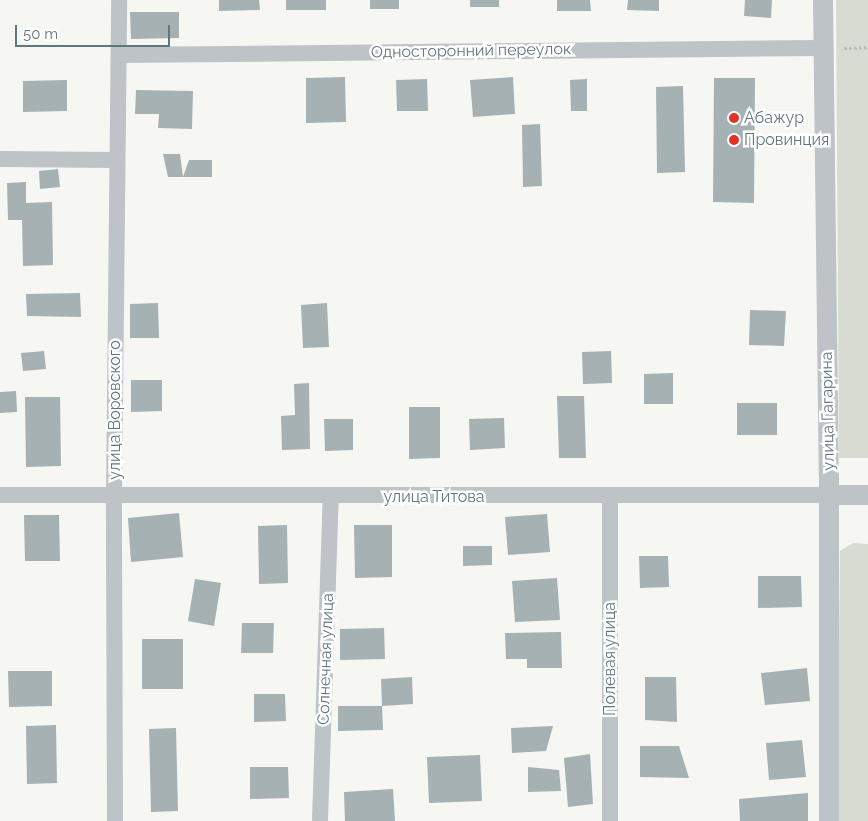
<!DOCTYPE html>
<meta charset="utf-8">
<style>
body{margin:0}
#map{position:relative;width:868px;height:821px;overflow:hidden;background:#f6f6f3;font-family:Raleway,sans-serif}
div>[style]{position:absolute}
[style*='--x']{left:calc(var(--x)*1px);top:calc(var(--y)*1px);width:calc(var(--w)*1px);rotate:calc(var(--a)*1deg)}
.green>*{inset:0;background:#d7dbd2}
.building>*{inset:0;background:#a6b1b4}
.path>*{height:3px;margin-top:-1.5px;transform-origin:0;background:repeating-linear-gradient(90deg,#b7bcbe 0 2.5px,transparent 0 5px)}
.minor>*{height:16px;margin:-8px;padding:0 8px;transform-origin:8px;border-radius:8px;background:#bdc3c6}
.tertiary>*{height:20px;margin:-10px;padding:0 10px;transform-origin:10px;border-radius:10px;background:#bdc3c6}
.dots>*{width:14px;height:14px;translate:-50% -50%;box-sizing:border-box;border:2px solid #fff;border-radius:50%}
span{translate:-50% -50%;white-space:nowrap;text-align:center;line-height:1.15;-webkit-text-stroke:5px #fff;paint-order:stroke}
.street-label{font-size:16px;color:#61777e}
.poi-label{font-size:16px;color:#61777e}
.left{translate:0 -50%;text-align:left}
.scale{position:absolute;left:15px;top:25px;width:155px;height:22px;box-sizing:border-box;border:2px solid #61777e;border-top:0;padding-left:6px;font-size:15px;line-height:18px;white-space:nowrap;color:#61777e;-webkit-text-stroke:4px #fff;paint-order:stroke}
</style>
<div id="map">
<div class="green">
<i style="clip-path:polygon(836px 0,868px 0,868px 458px,839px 458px)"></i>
<i style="clip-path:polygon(853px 543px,868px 544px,868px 821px,837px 821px,840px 551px)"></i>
</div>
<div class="building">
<i style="clip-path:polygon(219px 0,259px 0,260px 10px,219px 11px)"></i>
<i style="clip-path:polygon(286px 0,326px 0,326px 10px,286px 10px)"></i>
<i style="clip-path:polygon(370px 0,399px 0,399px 9px,370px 9px)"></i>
<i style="clip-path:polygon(470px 0,499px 0,499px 7px,470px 7px)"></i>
<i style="clip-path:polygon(557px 0,590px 0,591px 11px,557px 11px)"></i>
<i style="clip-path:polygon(628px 0,659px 0,659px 11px,627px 10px)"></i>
<i style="clip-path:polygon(745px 0,772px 0,771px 18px,744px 16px)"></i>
<i style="clip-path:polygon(130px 12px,179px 12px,179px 38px,131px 39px)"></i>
<i style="clip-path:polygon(345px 77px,346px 122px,306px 123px,306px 78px)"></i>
<i style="clip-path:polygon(513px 77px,515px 114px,473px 117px,470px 80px)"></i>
<i style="clip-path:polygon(714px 78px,755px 78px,754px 203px,713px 202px)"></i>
<i style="clip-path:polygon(427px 79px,428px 111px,397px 111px,396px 80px)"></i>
<i style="clip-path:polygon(587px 79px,587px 111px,571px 111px,570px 80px)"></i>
<i style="clip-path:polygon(67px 80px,67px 111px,23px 112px,23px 81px)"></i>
<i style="clip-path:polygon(683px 86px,685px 172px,657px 173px,656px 87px)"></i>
<i style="clip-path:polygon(136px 90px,193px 91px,192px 129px,158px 128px,159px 114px,135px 114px)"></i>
<i style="clip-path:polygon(540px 124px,542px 186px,523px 187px,522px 125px)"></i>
<i style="clip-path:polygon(163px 154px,180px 154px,183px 177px,168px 177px)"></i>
<i style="clip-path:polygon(189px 160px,212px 160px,212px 177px,183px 177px)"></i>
<i style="clip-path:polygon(58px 169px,60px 187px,40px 189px,39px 171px)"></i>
<i style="clip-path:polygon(26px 182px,26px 203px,52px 202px,53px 265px,23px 266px,22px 220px,8px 220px,7px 183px)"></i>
<i style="clip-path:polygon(80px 293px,81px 317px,27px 316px,26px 294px)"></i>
<i style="clip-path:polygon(158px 303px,159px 338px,130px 338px,130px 304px)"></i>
<i style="clip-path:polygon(327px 303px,329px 347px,303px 348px,301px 305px)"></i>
<i style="clip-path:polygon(750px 310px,786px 311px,784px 346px,749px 345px)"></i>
<i style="clip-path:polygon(44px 351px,46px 369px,23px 371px,21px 353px)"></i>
<i style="clip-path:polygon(611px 351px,612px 383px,583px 384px,582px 352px)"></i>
<i style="clip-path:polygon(673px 373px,673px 404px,644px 404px,644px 374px)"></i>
<i style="clip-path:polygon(131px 380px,162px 380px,162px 411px,131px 412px)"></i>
<i style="clip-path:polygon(309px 383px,310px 449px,282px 450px,281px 416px,295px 415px,294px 384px)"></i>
<i style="clip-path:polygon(16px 391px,17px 412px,0 413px,0 392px)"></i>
<i style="clip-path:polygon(557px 396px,584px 396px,586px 458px,559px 458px)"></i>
<i style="clip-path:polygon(25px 397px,60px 397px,61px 466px,26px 467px)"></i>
<i style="clip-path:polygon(737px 403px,777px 403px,777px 435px,737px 435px)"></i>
<i style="clip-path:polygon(409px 407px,440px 407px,440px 458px,409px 459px)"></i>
<i style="clip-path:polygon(504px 418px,505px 448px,470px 450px,469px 419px)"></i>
<i style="clip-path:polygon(324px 419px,353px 419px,353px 450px,325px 451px)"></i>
<i style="clip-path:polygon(179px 513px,183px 557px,131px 562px,128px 518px)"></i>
<i style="clip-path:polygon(547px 514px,550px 552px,508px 555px,505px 517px)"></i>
<i style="clip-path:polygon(24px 515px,59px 515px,60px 561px,25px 561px)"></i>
<i style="clip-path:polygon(287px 525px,288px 583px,259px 584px,258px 526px)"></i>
<i style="clip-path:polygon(354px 525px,392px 525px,392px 577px,355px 578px)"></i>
<i style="clip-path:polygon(463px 546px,492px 546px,492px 565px,463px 566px)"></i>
<i style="clip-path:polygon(639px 556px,668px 556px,669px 587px,640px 588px)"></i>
<i style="clip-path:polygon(758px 576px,801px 576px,802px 607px,758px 608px)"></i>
<i style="clip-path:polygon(557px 578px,560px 620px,515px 622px,512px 581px)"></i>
<i style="clip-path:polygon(195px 579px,221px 583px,214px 626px,188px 621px)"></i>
<i style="clip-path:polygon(242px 623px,274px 623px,273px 653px,241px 653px)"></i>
<i style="clip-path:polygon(384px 628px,385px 659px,340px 660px,340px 629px)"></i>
<i style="clip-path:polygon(561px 632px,562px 668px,527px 668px,527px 659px,506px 659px,505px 633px)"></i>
<i style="clip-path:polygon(142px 639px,183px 639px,183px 689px,142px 689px)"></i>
<i style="clip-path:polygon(807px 668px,810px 701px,765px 705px,761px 673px)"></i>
<i style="clip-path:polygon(8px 671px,52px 671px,52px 706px,9px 707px)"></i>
<i style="clip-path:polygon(412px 677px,413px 704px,382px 706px,381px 679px)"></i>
<i style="clip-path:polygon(645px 677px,676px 677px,677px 722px,645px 720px)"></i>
<i style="clip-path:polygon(254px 694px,285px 694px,286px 721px,254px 722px)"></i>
<i style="clip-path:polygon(338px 706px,382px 706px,383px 730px,338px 731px)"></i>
<i style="clip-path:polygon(56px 725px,57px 783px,27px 784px,26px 726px)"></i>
<i style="clip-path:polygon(553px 726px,546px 751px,512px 753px,511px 728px)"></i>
<i style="clip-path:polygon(176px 728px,178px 811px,151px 812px,149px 729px)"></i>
<i style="clip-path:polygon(802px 740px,806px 777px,769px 780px,766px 743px)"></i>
<i style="clip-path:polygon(640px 746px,679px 746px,689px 778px,640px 777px)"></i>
<i style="clip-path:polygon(590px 754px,593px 804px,568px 807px,564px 758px)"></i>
<i style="clip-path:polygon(480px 755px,482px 801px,429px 803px,427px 757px)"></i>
<i style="clip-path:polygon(250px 767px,288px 767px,289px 798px,250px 799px)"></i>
<i style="clip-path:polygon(528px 767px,559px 770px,561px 791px,528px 792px)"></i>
<i style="clip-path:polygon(393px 789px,395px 821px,345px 821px,344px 792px)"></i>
<i style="clip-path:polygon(808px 793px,808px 821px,740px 821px,739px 799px)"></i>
</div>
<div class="path">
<i style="--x:844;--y:48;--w:24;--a:-2"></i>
</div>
<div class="minor">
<i style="--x:119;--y:55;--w:704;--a:-0.57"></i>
<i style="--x:0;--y:159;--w:116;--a:0.5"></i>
<i style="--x:0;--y:495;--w:827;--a:0"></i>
<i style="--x:115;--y:821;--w:324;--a:-90.2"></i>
<i style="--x:114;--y:497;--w:497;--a:-89.4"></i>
<i style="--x:320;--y:821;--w:324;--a:-88.1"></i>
<i style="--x:610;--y:821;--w:325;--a:-90"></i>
</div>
<div class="tertiary">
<i style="--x:823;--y:0;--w:476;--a:89.3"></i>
<i style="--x:829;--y:476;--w:345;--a:90"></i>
<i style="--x:827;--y:495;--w:41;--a:0"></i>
</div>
<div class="dots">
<i style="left:734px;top:118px;background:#e23127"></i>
<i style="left:734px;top:140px;background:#e23127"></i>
</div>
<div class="street-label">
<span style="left:471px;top:51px;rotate:-1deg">Односторонний переулок</span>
<span style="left:115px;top:410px;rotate:-90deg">улица Воровского</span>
<span style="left:828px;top:411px;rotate:-91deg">улица Гагарина</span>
<span style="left:434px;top:497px">улица Титова</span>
<span style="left:326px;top:659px;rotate:-88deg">Солнечная улица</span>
<span style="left:610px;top:659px;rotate:-90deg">Полевая улица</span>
</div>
<div class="poi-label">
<span class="left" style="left:744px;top:118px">Абажур</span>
<span class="left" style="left:744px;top:140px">Провинция</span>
</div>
<div class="scale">50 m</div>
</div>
